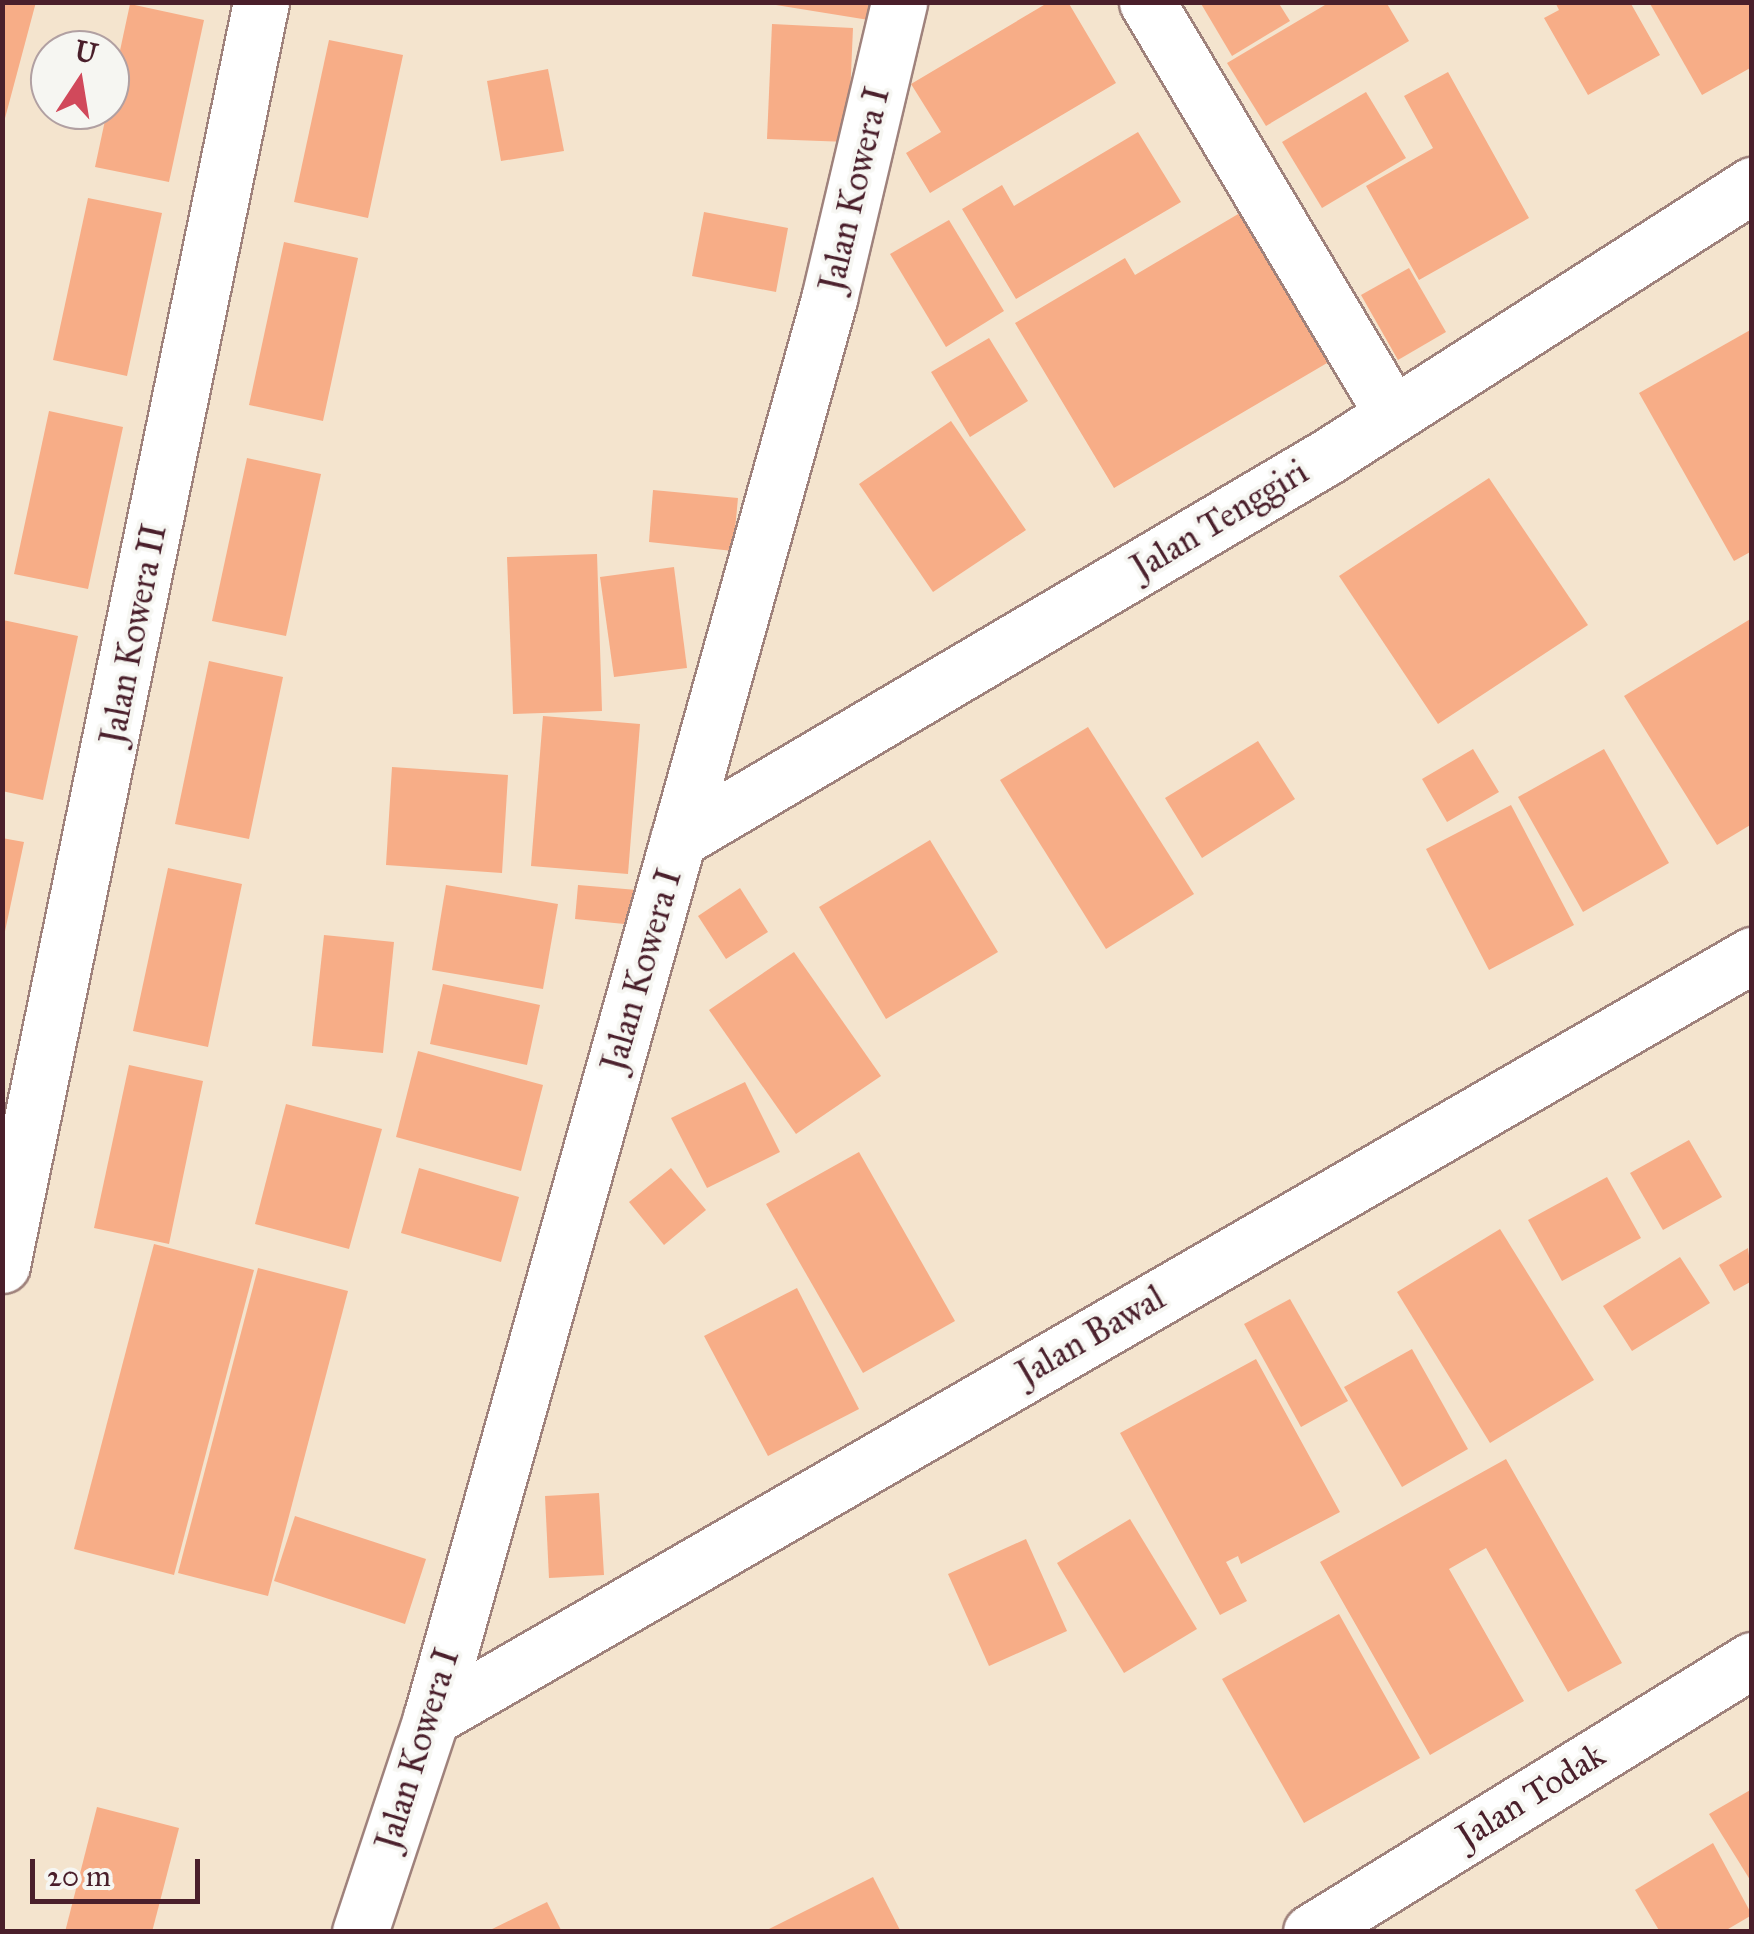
<!DOCTYPE html>
<style>
body{margin:0}
#map{position:relative;width:1754px;height:1934px;overflow:hidden;background:#f4e4ce;font-family:"IM FELL Great Primer",serif}
div>[style]{position:absolute}
[style*='--x']{left:calc(var(--x)*1px);top:calc(var(--y)*1px);width:calc(var(--w)*1px);rotate:calc(var(--a)*1deg)}
.building>*{inset:0;background:#f7ad87}
.roads{filter:drop-shadow(2px 0 #9f827c) drop-shadow(-2px 0 #9f827c) drop-shadow(0 2px #9f827c) drop-shadow(0 -2px #9f827c)}
.street>*{height:55px;margin:-27.5px;padding:0 27.5px;transform-origin:27.5px;border-radius:27.5px;background:#fff}
span{translate:-50% -50%;white-space:nowrap;text-align:center;line-height:1.15;-webkit-text-stroke:8px #f6f6f2;paint-order:stroke}
.street-label{font-size:35px;color:#4a1f2b}
.frame{position:absolute;inset:0;border:5px solid #4a1f2b;pointer-events:none}
.north{position:absolute;left:30px;top:30px;width:100px;height:100px;box-sizing:border-box;background:#f6f6f2;border:2px solid #b1a0a2;border-radius:50%;rotate:12deg;font-size:28px;font-weight:700;line-height:40px;text-align:center;color:#4a1f2b}
.north::after{content:'';display:block;margin:auto;width:35px;height:45px;background:#d1495b;clip-path:polygon(50% 0,100% 100%,50% 72%,0 100%)}
.scale{position:absolute;left:30px;top:1859px;width:170px;height:45px;box-sizing:border-box;border:5px solid #4a1f2b;border-top:0;padding-left:12px;font-size:30px;line-height:35px;white-space:nowrap;color:#4a1f2b;-webkit-text-stroke:8px #f6f6f2;paint-order:stroke}
</style>
<div id="map">
<div class="building">
<i style="clip-path:polygon(2px 2px,36px 2px,4px 122px,2px 122px)"></i>
<i style="clip-path:polygon(757px 2px,877px 2px,875px 21px)"></i>
<i style="clip-path:polygon(1049px 2px,1068px 2px,1116px 83px,930px 193px,906px 153px,941px 132px,911px 84px)"></i>
<i style="clip-path:polygon(1200px 2px,1278px 2px,1290px 21px,1232px 56px)"></i>
<i style="clip-path:polygon(1330px 2px,1386px 2px,1409px 41px,1266px 126px,1227px 63px)"></i>
<i style="clip-path:polygon(1555px 2px,1630px 2px,1660px 55px,1588px 95px,1544px 18px,1559px 10px)"></i>
<i style="clip-path:polygon(1649px 2px,1752px 2px,1752px 67px,1702px 95px)"></i>
<i style="clip-path:polygon(130px 4px,204px 20px,169px 182px,95px 167px)"></i>
<i style="clip-path:polygon(772px 24px,853px 28px,848px 142px,767px 139px)"></i>
<i style="clip-path:polygon(329px 40px,403px 55px,368px 218px,294px 202px)"></i>
<i style="clip-path:polygon(548px 69px,564px 151px,501px 161px,487px 81px)"></i>
<i style="clip-path:polygon(1448px 72px,1529px 218px,1419px 280px,1366px 186px,1433px 148px,1404px 96px)"></i>
<i style="clip-path:polygon(1366px 92px,1406px 158px,1322px 208px,1282px 142px)"></i>
<i style="clip-path:polygon(1138px 132px,1181px 202px,1016px 299px,962px 209px,1002px 185px,1014px 206px)"></i>
<i style="clip-path:polygon(88px 198px,162px 213px,127px 376px,53px 360px)"></i>
<i style="clip-path:polygon(1250px 207px,1339px 356px,1114px 488px,1015px 323px,1125px 258px,1135px 275px)"></i>
<i style="clip-path:polygon(704px 212px,788px 228px,776px 292px,692px 276px)"></i>
<i style="clip-path:polygon(949px 220px,1004px 311px,946px 347px,890px 254px)"></i>
<i style="clip-path:polygon(284px 242px,358px 258px,323px 421px,249px 405px)"></i>
<i style="clip-path:polygon(1409px 268px,1446px 332px,1398px 360px,1361px 295px)"></i>
<i style="clip-path:polygon(1752px 329px,1752px 551px,1734px 561px,1639px 393px)"></i>
<i style="clip-path:polygon(989px 338px,1028px 401px,970px 437px,931px 372px)"></i>
<i style="clip-path:polygon(49px 411px,123px 427px,88px 589px,14px 574px)"></i>
<i style="clip-path:polygon(951px 421px,1026px 530px,933px 592px,859px 484px)"></i>
<i style="clip-path:polygon(247px 458px,321px 474px,286px 636px,212px 621px)"></i>
<i style="clip-path:polygon(1489px 478px,1588px 625px,1438px 724px,1339px 576px)"></i>
<i style="clip-path:polygon(653px 490px,738px 498px,733px 551px,649px 542px)"></i>
<i style="clip-path:polygon(597px 554px,602px 711px,513px 714px,507px 557px)"></i>
<i style="clip-path:polygon(674px 567px,687px 668px,614px 677px,600px 577px)"></i>
<i style="clip-path:polygon(1752px 618px,1752px 824px,1717px 845px,1624px 696px)"></i>
<i style="clip-path:polygon(3px 620px,78px 636px,43px 800px,2px 791px)"></i>
<i style="clip-path:polygon(209px 661px,283px 677px,249px 839px,175px 824px)"></i>
<i style="clip-path:polygon(543px 716px,640px 724px,628px 874px,531px 866px)"></i>
<i style="clip-path:polygon(1088px 727px,1194px 894px,1106px 949px,1000px 780px)"></i>
<i style="clip-path:polygon(1258px 741px,1295px 799px,1202px 858px,1165px 798px)"></i>
<i style="clip-path:polygon(1473px 749px,1499px 792px,1447px 822px,1422px 779px)"></i>
<i style="clip-path:polygon(1604px 749px,1669px 863px,1583px 912px,1518px 797px)"></i>
<i style="clip-path:polygon(392px 767px,508px 775px,502px 873px,386px 865px)"></i>
<i style="clip-path:polygon(1511px 805px,1574px 925px,1489px 970px,1426px 849px)"></i>
<i style="clip-path:polygon(2px 838px,24px 842px,4px 936px,2px 936px)"></i>
<i style="clip-path:polygon(930px 840px,998px 952px,886px 1019px,819px 907px)"></i>
<i style="clip-path:polygon(168px 868px,242px 884px,208px 1047px,133px 1031px)"></i>
<i style="clip-path:polygon(446px 885px,558px 904px,543px 989px,432px 970px)"></i>
<i style="clip-path:polygon(578px 885px,637px 890px,634px 925px,575px 919px)"></i>
<i style="clip-path:polygon(740px 888px,768px 932px,726px 959px,698px 916px)"></i>
<i style="clip-path:polygon(324px 935px,394px 942px,383px 1053px,312px 1046px)"></i>
<i style="clip-path:polygon(794px 952px,881px 1076px,796px 1134px,709px 1010px)"></i>
<i style="clip-path:polygon(443px 984px,540px 1005px,527px 1065px,430px 1044px)"></i>
<i style="clip-path:polygon(418px 1051px,543px 1085px,521px 1171px,396px 1137px)"></i>
<i style="clip-path:polygon(129px 1065px,203px 1081px,169px 1244px,94px 1228px)"></i>
<i style="clip-path:polygon(745px 1082px,780px 1152px,707px 1188px,671px 1118px)"></i>
<i style="clip-path:polygon(286px 1104px,382px 1129px,349px 1249px,255px 1224px)"></i>
<i style="clip-path:polygon(1689px 1140px,1722px 1197px,1663px 1230px,1630px 1173px)"></i>
<i style="clip-path:polygon(859px 1152px,955px 1321px,863px 1373px,766px 1204px)"></i>
<i style="clip-path:polygon(419px 1168px,519px 1197px,501px 1262px,401px 1233px)"></i>
<i style="clip-path:polygon(671px 1168px,706px 1210px,664px 1245px,629px 1202px)"></i>
<i style="clip-path:polygon(1607px 1177px,1641px 1238px,1562px 1281px,1528px 1220px)"></i>
<i style="clip-path:polygon(1500px 1229px,1594px 1380px,1490px 1443px,1397px 1292px)"></i>
<i style="clip-path:polygon(154px 1244px,254px 1270px,174px 1575px,74px 1549px)"></i>
<i style="clip-path:polygon(1748px 1248px,1752px 1281px,1734px 1291px,1719px 1265px)"></i>
<i style="clip-path:polygon(1680px 1257px,1710px 1303px,1632px 1351px,1603px 1306px)"></i>
<i style="clip-path:polygon(258px 1268px,348px 1291px,268px 1596px,178px 1573px)"></i>
<i style="clip-path:polygon(797px 1288px,859px 1409px,768px 1456px,704px 1336px)"></i>
<i style="clip-path:polygon(1290px 1299px,1348px 1401px,1301px 1427px,1244px 1324px)"></i>
<i style="clip-path:polygon(1412px 1349px,1468px 1449px,1402px 1487px,1344px 1387px)"></i>
<i style="clip-path:polygon(1256px 1359px,1340px 1512px,1241px 1564px,1238px 1556px,1226px 1562px,1247px 1601px,1220px 1615px,1120px 1433px)"></i>
<i style="clip-path:polygon(1506px 1459px,1622px 1663px,1568px 1692px,1486px 1548px,1449px 1569px,1524px 1701px,1430px 1755px,1320px 1562px)"></i>
<i style="clip-path:polygon(599px 1493px,604px 1575px,549px 1578px,545px 1496px)"></i>
<i style="clip-path:polygon(295px 1516px,426px 1559px,405px 1624px,274px 1581px)"></i>
<i style="clip-path:polygon(1130px 1519px,1197px 1629px,1124px 1673px,1057px 1563px)"></i>
<i style="clip-path:polygon(1026px 1539px,1067px 1631px,989px 1666px,948px 1574px)"></i>
<i style="clip-path:polygon(1339px 1614px,1420px 1758px,1304px 1823px,1222px 1679px)"></i>
<i style="clip-path:polygon(1752px 1789px,1752px 1883px,1709px 1814px)"></i>
<i style="clip-path:polygon(97px 1807px,179px 1828px,152px 1932px,65px 1932px)"></i>
<i style="clip-path:polygon(1713px 1843px,1752px 1915px,1723px 1932px,1660px 1932px,1635px 1890px)"></i>
<i style="clip-path:polygon(873px 1877px,901px 1932px,763px 1932px)"></i>
<i style="clip-path:polygon(547px 1902px,562px 1932px,486px 1932px)"></i>
</div>
<div class="roads">
<div class="street">
<i style="--x:1147;--y:2;--w:480;--a:59.2"></i>
<i style="--x:678;--y:840;--w:754;--a:-30.55"></i>
<i style="--x:1327;--y:457;--w:505;--a:-32.62"></i>
<i style="--x:2;--y:1265;--w:1289;--a:-78.41"></i>
<i style="--x:431;--y:1718;--w:1526;--a:-30.01"></i>
<i style="--x:360;--y:1932;--w:225;--a:-71.6"></i>
<i style="--x:431;--y:1718;--w:912;--a:-74.29"></i>
<i style="--x:678;--y:840;--w:562;--a:-74.4"></i>
<i style="--x:829;--y:299;--w:305;--a:-76.7"></i>
<i style="--x:1311;--y:1932;--w:518;--a:-31.67"></i>
</div>
</div>
<div class="street-label">
<span style="left:855px;top:189px;rotate:-77deg">Jalan Kowera I</span>
<span style="left:1220px;top:520px;rotate:-31deg">Jalan Tenggiri</span>
<span style="left:134px;top:634px;rotate:-79deg">Jalan Kowera II</span>
<span style="left:642px;top:970px;rotate:-74deg">Jalan Kowera I</span>
<span style="left:1091px;top:1336px;rotate:-30deg">Jalan Bawal</span>
<span style="left:418px;top:1749px;rotate:-73deg">Jalan Kowera I</span>
<span style="left:1531px;top:1796px;rotate:-32deg">Jalan Todak</span>
</div>
<div class="frame"></div>
<div class="north">U</div>
<div class="scale">20 m</div>
</div>
